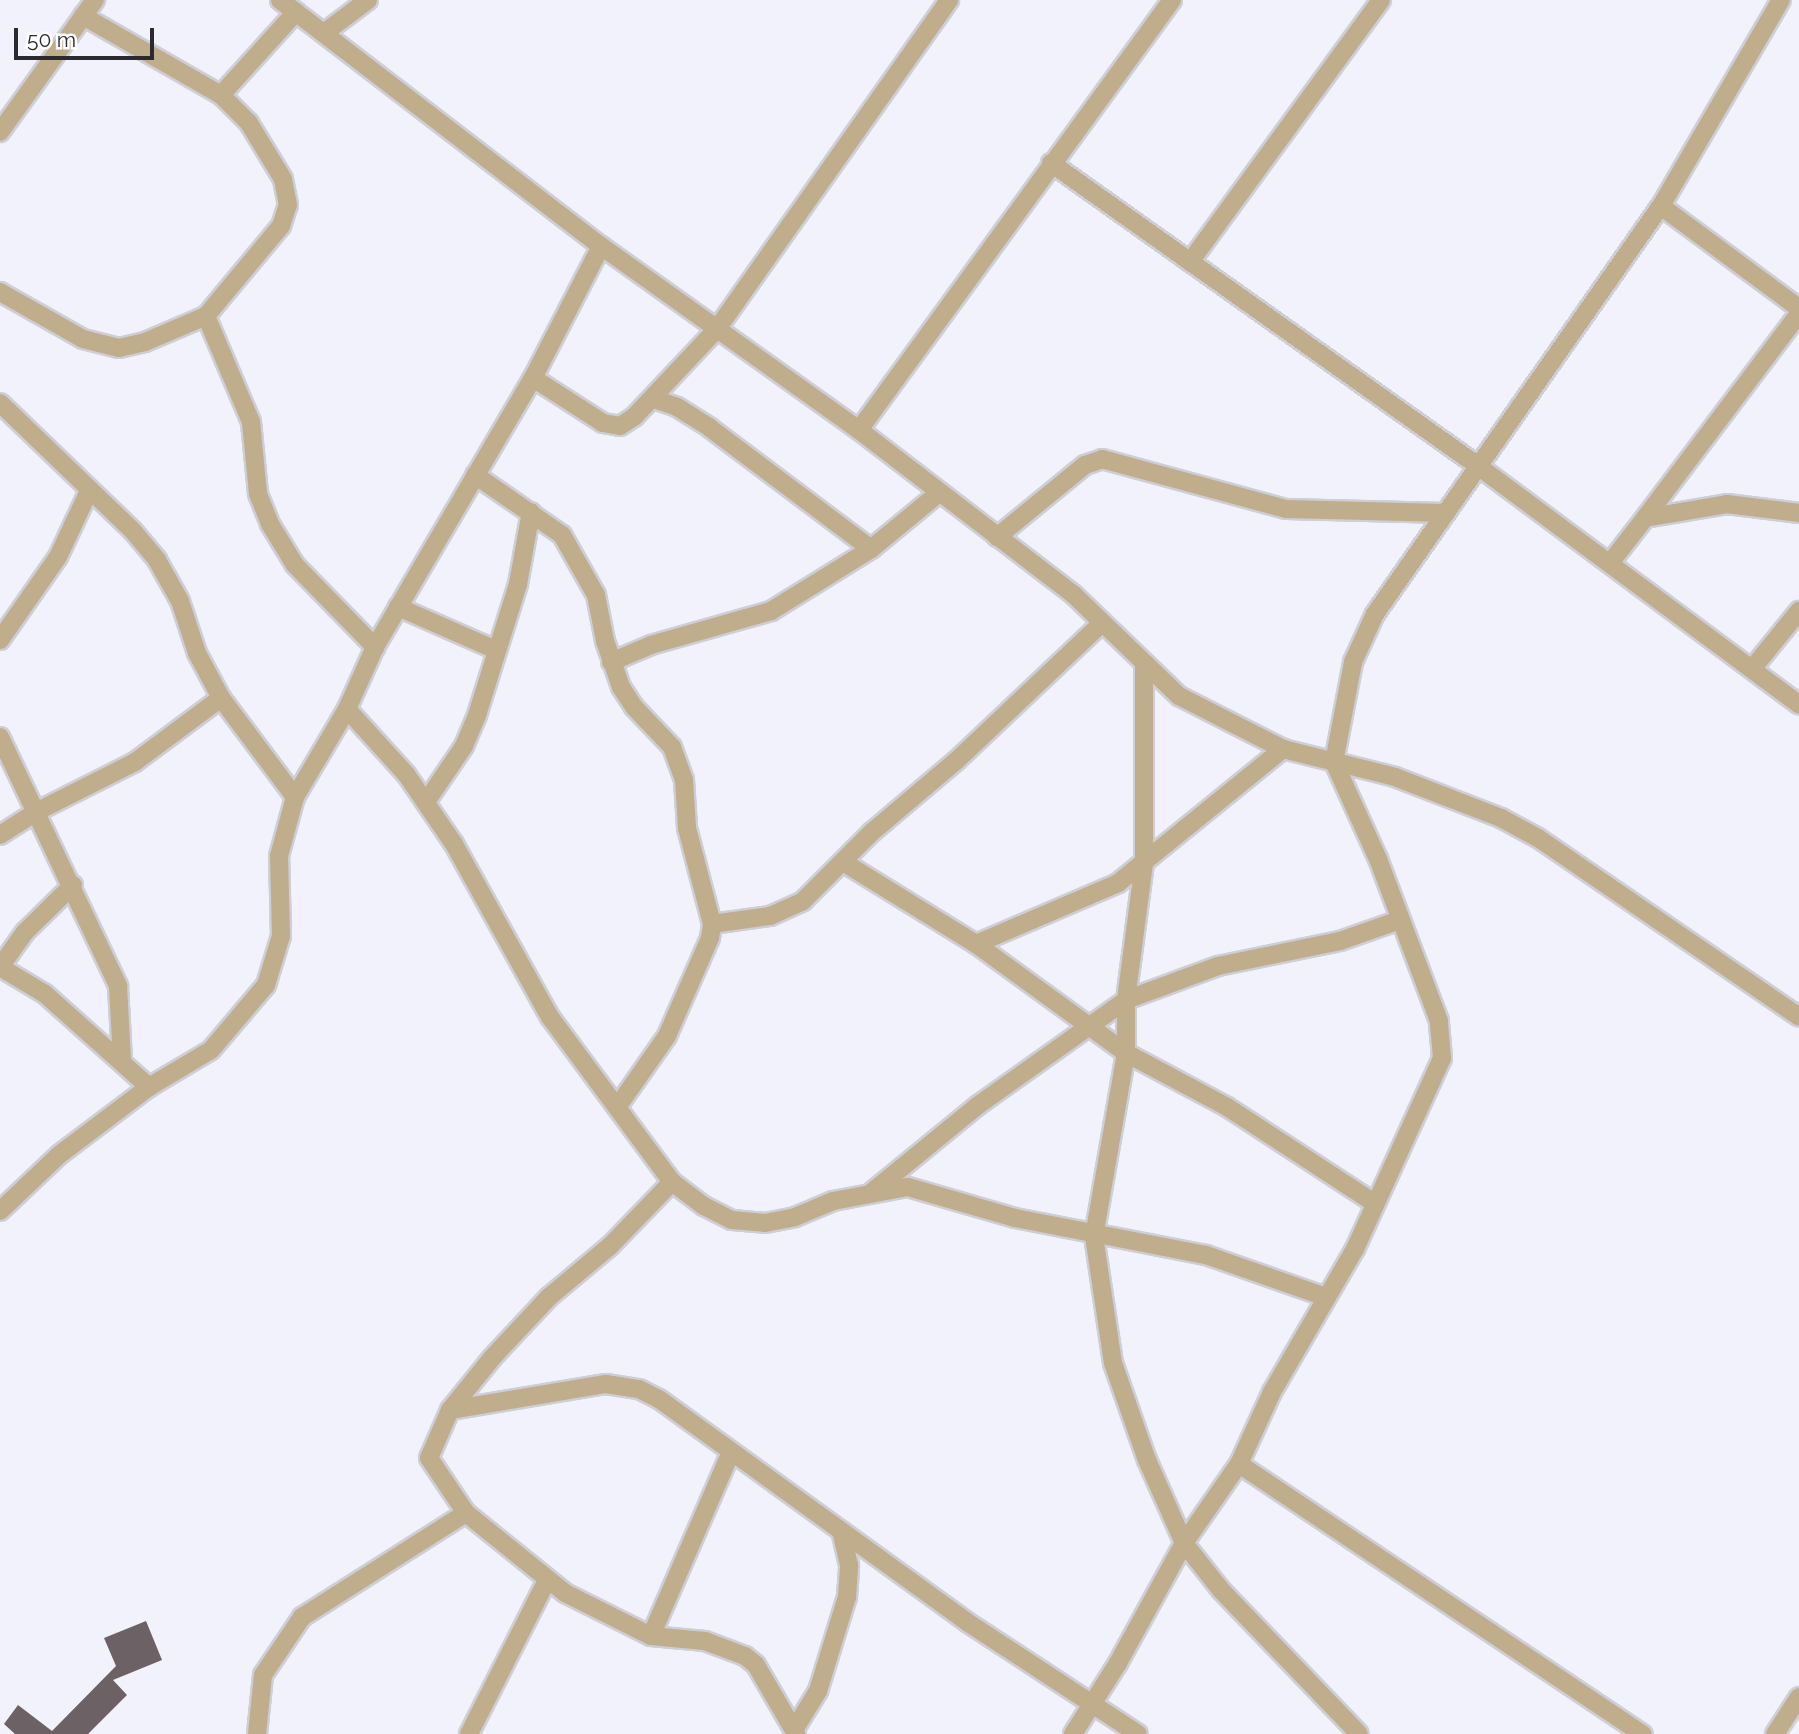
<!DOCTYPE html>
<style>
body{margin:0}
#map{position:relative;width:1799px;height:1734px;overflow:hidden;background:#f2f2fc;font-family:Raleway,sans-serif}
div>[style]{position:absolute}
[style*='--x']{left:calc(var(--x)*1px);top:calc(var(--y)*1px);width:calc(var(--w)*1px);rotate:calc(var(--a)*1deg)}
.building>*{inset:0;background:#6c6266}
.roads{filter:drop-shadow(2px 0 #ceced7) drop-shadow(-2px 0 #ceced7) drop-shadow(0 2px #ceced7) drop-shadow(0 -2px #ceced7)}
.street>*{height:18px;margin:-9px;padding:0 9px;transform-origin:9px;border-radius:9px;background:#bfad8c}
span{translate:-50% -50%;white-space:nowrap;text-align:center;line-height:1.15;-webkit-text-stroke:7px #fff;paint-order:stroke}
.scale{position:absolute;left:14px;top:28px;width:140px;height:32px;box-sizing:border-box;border:4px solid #2b2b2f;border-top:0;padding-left:9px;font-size:21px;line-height:24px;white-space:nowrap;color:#2b2b2f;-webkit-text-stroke:5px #fff;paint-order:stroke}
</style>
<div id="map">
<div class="building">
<i style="clip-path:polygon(146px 1621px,162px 1660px,113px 1680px,127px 1695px,88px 1734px,15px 1734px,4px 1724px,18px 1705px,52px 1731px,116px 1666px,104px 1638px)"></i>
</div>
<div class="roads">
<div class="street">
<i style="--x:280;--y:0;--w:404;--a:37.5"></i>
<i style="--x:601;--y:246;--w:317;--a:35.5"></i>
<i style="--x:859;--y:430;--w:271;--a:37.5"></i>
<i style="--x:1074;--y:595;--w:146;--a:43.9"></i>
<i style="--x:1179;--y:696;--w:117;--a:27"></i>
<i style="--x:1283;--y:749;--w:115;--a:14"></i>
<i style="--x:1395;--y:777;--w:114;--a:21.1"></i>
<i style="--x:1501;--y:818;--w:42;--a:28.4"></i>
<i style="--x:1538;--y:838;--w:316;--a:34.4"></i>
<i style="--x:324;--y:33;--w:55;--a:-36.9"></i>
<i style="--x:221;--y:95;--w:112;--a:-47.9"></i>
<i style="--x:0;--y:132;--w:163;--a:-54.3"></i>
<i style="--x:1051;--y:163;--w:524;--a:35.36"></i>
<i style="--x:1478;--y:466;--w:400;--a:36.6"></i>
<i style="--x:1661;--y:206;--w:238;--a:-59.8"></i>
<i style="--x:1190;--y:262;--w:324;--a:-53.9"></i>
<i style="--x:0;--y:292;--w:95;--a:29.5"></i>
<i style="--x:83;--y:339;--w:37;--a:14"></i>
<i style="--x:119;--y:348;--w:27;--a:-13"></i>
<i style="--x:145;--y:342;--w:66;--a:-23.1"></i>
<i style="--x:206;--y:316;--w:117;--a:-50.2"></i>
<i style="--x:281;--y:226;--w:22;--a:-72"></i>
<i style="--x:288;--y:205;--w:26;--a:-101"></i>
<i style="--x:283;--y:179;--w:66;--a:-121.3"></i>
<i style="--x:249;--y:123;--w:40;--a:-135"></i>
<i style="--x:221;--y:95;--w:159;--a:-150.2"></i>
<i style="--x:206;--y:316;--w:115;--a:67"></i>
<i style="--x:251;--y:422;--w:72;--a:84.4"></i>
<i style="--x:258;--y:494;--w:32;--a:68"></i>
<i style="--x:270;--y:524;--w:48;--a:58.6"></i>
<i style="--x:295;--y:565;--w:115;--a:45.7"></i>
<i style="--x:533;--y:378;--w:83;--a:32.7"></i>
<i style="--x:603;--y:423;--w:17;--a:10"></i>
<i style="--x:620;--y:426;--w:17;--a:-33"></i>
<i style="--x:634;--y:417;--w:121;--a:-46.7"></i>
<i style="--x:717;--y:329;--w:403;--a:-54.8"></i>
<i style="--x:654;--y:399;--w:24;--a:19"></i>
<i style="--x:677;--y:407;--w:39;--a:32"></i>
<i style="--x:710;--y:428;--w:201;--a:36.9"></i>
<i style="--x:0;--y:403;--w:185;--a:43.9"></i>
<i style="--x:133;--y:531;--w:38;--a:50"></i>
<i style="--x:157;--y:560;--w:47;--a:60.7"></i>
<i style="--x:180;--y:601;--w:55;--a:71.9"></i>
<i style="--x:197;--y:653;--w:51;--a:61.9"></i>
<i style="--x:221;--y:698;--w:124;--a:53.2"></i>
<i style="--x:859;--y:430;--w:532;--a:-53.95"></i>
<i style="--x:475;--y:475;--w:106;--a:34.6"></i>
<i style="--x:562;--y:535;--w:69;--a:60.5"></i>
<i style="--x:596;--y:595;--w:47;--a:78.9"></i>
<i style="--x:605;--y:641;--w:49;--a:70.8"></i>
<i style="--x:621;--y:687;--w:24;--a:57"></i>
<i style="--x:634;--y:707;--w:55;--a:46.5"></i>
<i style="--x:672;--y:747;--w:35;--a:70"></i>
<i style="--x:684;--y:780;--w:48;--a:86.4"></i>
<i style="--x:687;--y:828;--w:99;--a:75.4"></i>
<i style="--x:712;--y:924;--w:14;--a:98"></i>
<i style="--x:710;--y:938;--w:107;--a:113.7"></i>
<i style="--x:667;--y:1036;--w:85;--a:125"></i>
<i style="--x:1645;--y:518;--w:256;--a:-53"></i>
<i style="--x:997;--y:537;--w:114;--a:-39.3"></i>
<i style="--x:1085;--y:465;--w:18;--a:-19"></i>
<i style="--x:1102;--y:459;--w:191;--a:15.2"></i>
<i style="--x:1286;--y:509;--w:160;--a:1.4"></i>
<i style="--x:1610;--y:563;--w:57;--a:-52.1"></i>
<i style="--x:1645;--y:518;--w:83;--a:-9.7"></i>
<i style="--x:1727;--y:504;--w:73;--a:7.1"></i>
<i style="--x:398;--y:607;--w:107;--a:23.7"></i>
<i style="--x:0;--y:640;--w:101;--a:-55.1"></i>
<i style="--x:58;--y:557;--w:73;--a:-64.8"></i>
<i style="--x:611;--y:662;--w:43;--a:-23"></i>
<i style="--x:651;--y:645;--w:125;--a:-15.8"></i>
<i style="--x:771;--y:611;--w:118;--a:-31.8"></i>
<i style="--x:871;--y:549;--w:88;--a:-39.5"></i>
<i style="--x:1144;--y:664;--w:199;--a:90"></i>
<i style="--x:1144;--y:863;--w:138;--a:97.5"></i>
<i style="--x:1126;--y:1000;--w:53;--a:90"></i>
<i style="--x:1126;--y:1053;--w:186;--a:99.9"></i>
<i style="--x:1094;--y:1236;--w:128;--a:81.5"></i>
<i style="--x:1113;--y:1363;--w:103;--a:70.7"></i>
<i style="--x:1147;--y:1460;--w:91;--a:66"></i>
<i style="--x:1184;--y:1543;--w:60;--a:51.8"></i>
<i style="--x:1221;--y:1590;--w:199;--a:46.2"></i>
<i style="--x:1752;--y:669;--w:75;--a:-51"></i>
<i style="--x:347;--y:709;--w:88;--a:47.8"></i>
<i style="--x:406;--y:774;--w:85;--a:55.6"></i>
<i style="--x:454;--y:844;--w:198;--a:61"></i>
<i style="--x:550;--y:1017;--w:205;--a:53.5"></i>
<i style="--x:672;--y:1182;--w:40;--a:37"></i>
<i style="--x:704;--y:1206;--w:31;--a:27"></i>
<i style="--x:732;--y:1220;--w:33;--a:5"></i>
<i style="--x:765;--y:1223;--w:31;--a:-11"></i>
<i style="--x:795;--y:1217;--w:41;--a:-22.8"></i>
<i style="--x:833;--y:1201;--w:76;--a:-10.6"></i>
<i style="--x:908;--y:1187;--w:111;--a:16.2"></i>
<i style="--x:1015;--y:1218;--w:195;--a:11"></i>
<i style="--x:1206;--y:1255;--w:127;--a:19.3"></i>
<i style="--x:0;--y:737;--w:276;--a:64.6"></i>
<i style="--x:118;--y:986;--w:75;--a:86.9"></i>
<i style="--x:426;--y:802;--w:68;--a:-55.8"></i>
<i style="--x:464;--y:746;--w:34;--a:-67"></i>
<i style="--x:477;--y:715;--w:137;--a:-72.6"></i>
<i style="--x:518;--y:584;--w:73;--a:-79.8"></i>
<i style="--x:0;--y:835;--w:43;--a:-32.6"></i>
<i style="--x:36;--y:812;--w:111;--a:-26.8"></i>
<i style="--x:135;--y:762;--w:107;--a:-36.7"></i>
<i style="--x:843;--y:862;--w:156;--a:31.7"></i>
<i style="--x:976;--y:944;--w:185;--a:36"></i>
<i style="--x:1126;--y:1053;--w:115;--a:28.1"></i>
<i style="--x:1227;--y:1107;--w:176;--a:33.1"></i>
<i style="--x:73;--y:885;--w:67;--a:135.6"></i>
<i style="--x:25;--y:932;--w:43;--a:125.5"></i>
<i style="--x:0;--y:967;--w:52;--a:31"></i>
<i style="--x:45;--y:994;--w:140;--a:41.8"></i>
<i style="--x:712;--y:924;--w:59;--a:-7.9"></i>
<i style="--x:770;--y:916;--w:36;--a:-24"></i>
<i style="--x:803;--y:901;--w:98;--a:-45"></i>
<i style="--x:872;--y:832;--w:110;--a:-40.2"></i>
<i style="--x:956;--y:761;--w:201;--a:-43.4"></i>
<i style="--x:976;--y:944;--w:155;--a:-23.2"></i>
<i style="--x:1118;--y:883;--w:213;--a:-39.1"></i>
<i style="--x:672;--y:1182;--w:89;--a:134.1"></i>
<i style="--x:610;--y:1246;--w:80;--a:140.1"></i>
<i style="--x:549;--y:1297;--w:83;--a:133.1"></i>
<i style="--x:492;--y:1358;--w:67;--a:128.9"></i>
<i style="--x:450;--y:1410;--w:52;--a:113.6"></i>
<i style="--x:429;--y:1458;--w:66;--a:56.1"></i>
<i style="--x:466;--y:1513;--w:127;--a:38.9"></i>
<i style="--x:565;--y:1593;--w:96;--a:26.6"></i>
<i style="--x:651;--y:1636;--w:54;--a:5.3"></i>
<i style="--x:705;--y:1641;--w:43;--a:20.6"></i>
<i style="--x:745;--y:1656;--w:14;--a:39"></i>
<i style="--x:756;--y:1665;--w:80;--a:59.9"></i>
<i style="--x:872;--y:1192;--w:136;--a:-39.3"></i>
<i style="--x:977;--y:1106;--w:183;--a:-35.4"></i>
<i style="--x:1126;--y:1000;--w:98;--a:-20.3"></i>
<i style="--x:1218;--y:966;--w:125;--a:-11.6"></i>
<i style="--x:1340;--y:941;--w:64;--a:-19.3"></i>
<i style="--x:0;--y:1211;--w:81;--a:-43.5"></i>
<i style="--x:59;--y:1155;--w:113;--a:-37.1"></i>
<i style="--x:149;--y:1087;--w:72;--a:-30.8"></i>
<i style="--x:211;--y:1050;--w:85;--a:-49.8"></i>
<i style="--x:266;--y:985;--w:51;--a:-73"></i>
<i style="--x:281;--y:936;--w:80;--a:-91.4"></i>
<i style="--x:279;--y:856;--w:61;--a:-74.8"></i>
<i style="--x:295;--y:797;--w:102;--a:-59.4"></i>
<i style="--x:347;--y:709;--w:68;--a:-65.7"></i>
<i style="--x:375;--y:647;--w:312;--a:-59.6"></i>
<i style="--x:533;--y:378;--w:148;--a:-62.7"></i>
<i style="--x:450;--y:1410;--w:158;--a:-9.5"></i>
<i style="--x:606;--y:1384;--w:33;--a:9"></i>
<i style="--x:639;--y:1389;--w:22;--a:27"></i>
<i style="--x:659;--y:1399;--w:380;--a:35.9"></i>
<i style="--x:967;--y:1622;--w:204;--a:33.2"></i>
<i style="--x:1239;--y:1464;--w:486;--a:33.8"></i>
<i style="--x:651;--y:1636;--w:201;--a:-66.5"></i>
<i style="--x:794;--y:1730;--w:46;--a:-58.4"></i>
<i style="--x:818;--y:1691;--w:98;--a:-72.9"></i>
<i style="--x:847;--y:1597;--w:32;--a:-86"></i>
<i style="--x:849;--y:1565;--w:35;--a:-103"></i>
<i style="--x:257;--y:1734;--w:59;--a:-84.2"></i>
<i style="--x:263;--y:1675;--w:70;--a:-56.1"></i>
<i style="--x:302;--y:1617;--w:194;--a:-32.4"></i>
<i style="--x:469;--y:1734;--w:173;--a:-63.1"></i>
<i style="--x:1073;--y:1734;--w:84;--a:-57.6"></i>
<i style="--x:1118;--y:1663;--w:137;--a:-61.2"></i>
<i style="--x:1184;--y:1543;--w:96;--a:-55.2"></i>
<i style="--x:1239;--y:1464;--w:79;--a:-65.4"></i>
<i style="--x:1272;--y:1392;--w:165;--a:-59.9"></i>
<i style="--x:1355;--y:1249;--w:210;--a:-65.5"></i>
<i style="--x:1442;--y:1058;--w:37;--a:-95"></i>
<i style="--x:1439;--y:1021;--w:173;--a:-110.6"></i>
<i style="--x:1378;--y:859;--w:107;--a:-114.4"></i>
<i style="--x:1334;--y:762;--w:102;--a:-79.2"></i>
<i style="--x:1353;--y:662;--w:53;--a:-65.4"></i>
<i style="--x:1375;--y:614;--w:498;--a:-55"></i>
<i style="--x:1661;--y:206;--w:172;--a:36.5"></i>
<i style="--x:1775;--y:1734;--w:44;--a:-57"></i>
</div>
</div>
<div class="scale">50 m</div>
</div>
